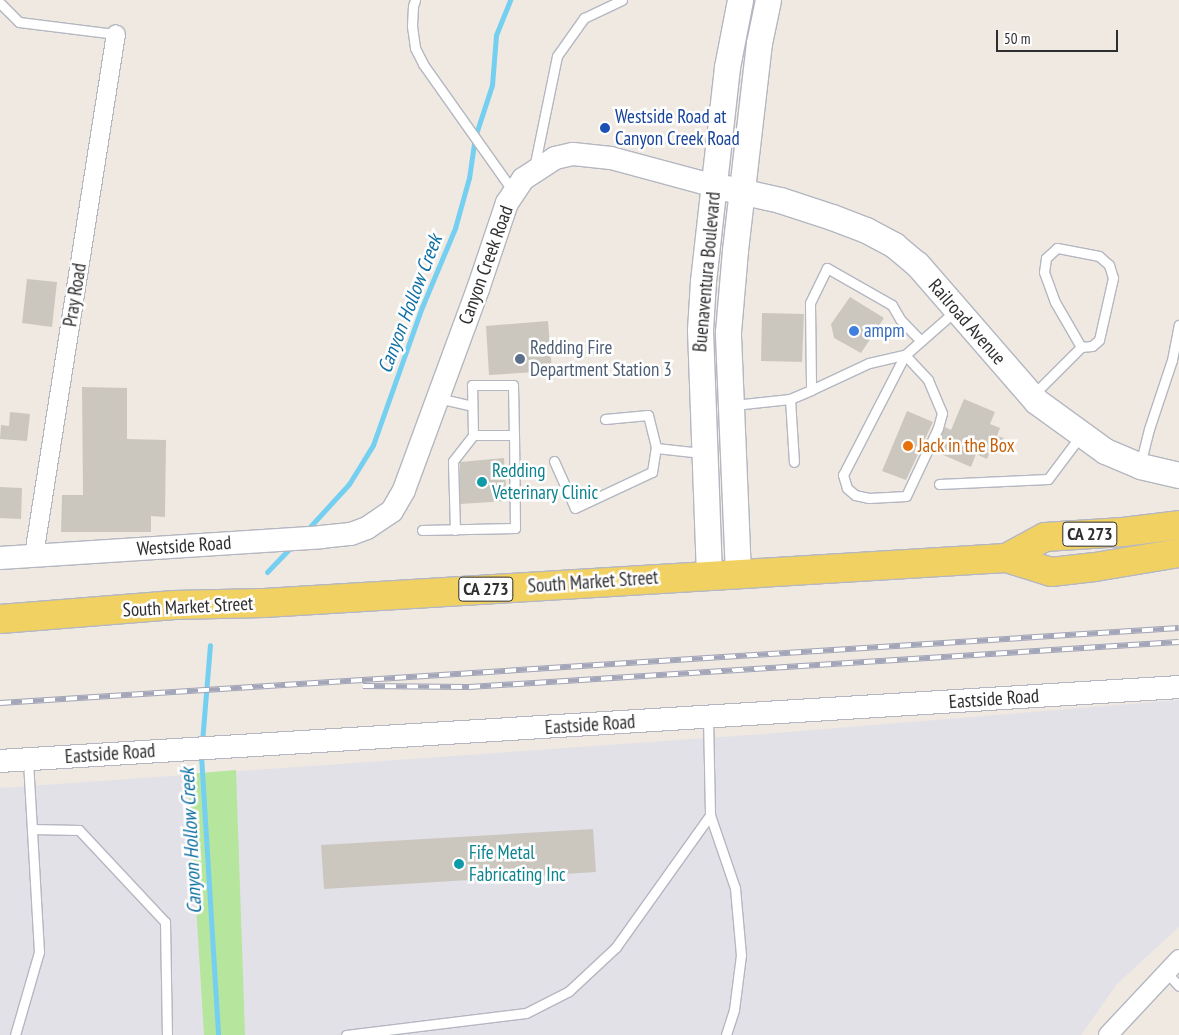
<!DOCTYPE html>
<style>
body{margin:0}
#map{position:relative;width:1179px;height:1035px;overflow:hidden;background:#efe9e1;font-family:"PT Sans Narrow",sans-serif}
div>[style]{position:absolute}
[style*='--x']{left:calc(var(--x)*1px);top:calc(var(--y)*1px);width:calc(var(--w)*1px);rotate:calc(var(--a)*1deg)}
.industrial>*{inset:0;background:#e3e1e8}
.green>*{inset:0;background:#b6e59e}
.stream>*{height:5px;margin:-2.5px;padding:0 2.5px;transform-origin:2.5px;border-radius:2.5px;background:#75cff0}
.building>*{inset:0;background:#cbc7bf}
.roads{filter:drop-shadow(1px 0 #b4b7c1) drop-shadow(-1px 0 #b4b7c1) drop-shadow(0 1px #b4b7c1) drop-shadow(0 -1px #b4b7c1)}
.service>*{height:9px;margin:-4.5px;padding:0 4.5px;transform-origin:4.5px;border-radius:4.5px;background:#fff}
.minor>*{height:18px;margin:-9px;padding:0 9px;transform-origin:9px;border-radius:9px;background:#fff}
.tertiary>*{height:22px;margin:-11px;padding:0 11px;transform-origin:11px;border-radius:11px;background:#fff}
.secondary>*{height:25px;margin:-12.5px;padding:0 12.5px;transform-origin:12.5px;border-radius:12.5px;background:#fff}
.primary>*{height:28px;margin:-14px;padding:0 14px;transform-origin:14px;border-radius:14px;background:#f2d163}
.rail>*{height:5.5px;margin-top:-2.75px;transform-origin:0;background:repeating-linear-gradient(90deg,#fff 0 11px,#a3a6b8 0 22px);box-sizing:border-box;border-block:1px solid #a3a6b8}
.dots>*{width:14px;height:14px;translate:-50% -50%;box-sizing:border-box;border:2px solid #fff;border-radius:50%}
span{translate:-50% -50%;white-space:nowrap;text-align:center;line-height:1.15;-webkit-text-stroke:5px #fff;paint-order:stroke}
.shield-label span{padding:1px 4px;background:#fff;border:1px solid;border-radius:4px;-webkit-text-stroke-width:0}
.shield-label{font-size:18px;color:#2e2e2e;font-weight:700}
.transit-label{font-size:19px;color:#164399}
.left{translate:0 -50%;text-align:left}
.street-label{font-size:19px;color:#2e2e2e}
.shop-label{font-size:19px;color:#366cbe}
.service-label{font-size:19px;color:#4e5e75}
.food-label{font-size:19px;color:#c56008}
.culture-label{font-size:19px;color:#0d838f}
.water-label{font-size:20px;color:#0d6fa3;font-style:italic}
.scale{position:absolute;left:996px;top:30px;width:122px;height:22px;box-sizing:border-box;border:2px solid #2e2e2e;border-top:0;padding-left:6px;font-size:15px;line-height:18px;white-space:nowrap;color:#2e2e2e;-webkit-text-stroke:4px #fff;paint-order:stroke}
</style>
<div id="map">
<div class="industrial">
<i style="clip-path:polygon(1179px 700px,1179px 927px,1117px 984px,1081px 1035px,0 1035px,0 788px,764px 734px)"></i>
</div>
<div class="green">
<i style="clip-path:polygon(236px 770px,245px 1035px,204px 1035px,188px 774px)"></i>
</div>
<div class="stream">
<i style="--x:307;--y:530;--w:62;--a:-47.6"></i>
<i style="--x:349;--y:484;--w:46;--a:-58.4"></i>
<i style="--x:373;--y:445;--w:146;--a:-70.5"></i>
<i style="--x:422;--y:307;--w:86;--a:-67.3"></i>
<i style="--x:455;--y:228;--w:52;--a:-74.4"></i>
<i style="--x:469;--y:178;--w:41;--a:-81.7"></i>
<i style="--x:475;--y:137;--w:55;--a:-71.9"></i>
<i style="--x:492;--y:85;--w:50;--a:-85.4"></i>
<i style="--x:496;--y:35;--w:38;--a:-68"></i>
<i style="--x:267;--y:572;--w:35;--a:-46"></i>
<i style="--x:202;--y:742;--w:97;--a:-85.3"></i>
<i style="--x:201;--y:755;--w:281;--a:86.5"></i>
</div>
<div class="building">
<i style="clip-path:polygon(27px 279px,57px 282px,52px 327px,22px 323px)"></i>
<i style="clip-path:polygon(850px 297px,884px 318px,861px 353px,834px 338px,831px 324px)"></i>
<i style="clip-path:polygon(762px 313px,804px 314px,802px 362px,761px 361px)"></i>
<i style="clip-path:polygon(548px 321px,552px 371px,489px 375px,486px 326px)"></i>
<i style="clip-path:polygon(82px 387px,127px 388px,127px 439px,166px 440px,165px 517px,151px 516px,151px 532px,61px 532px,62px 495px,83px 495px)"></i>
<i style="clip-path:polygon(964px 399px,995px 412px,990px 424px,1000px 428px,997px 436px,1004px 438px,996px 455px,990px 452px,987px 459px,976px 454px,971px 467px,934px 451px,945px 427px,951px 430px)"></i>
<i style="clip-path:polygon(907px 411px,933px 422px,906px 480px,882px 471px)"></i>
<i style="clip-path:polygon(10px 412px,30px 414px,27px 441px,0 439px,1px 425px,9px 426px)"></i>
<i style="clip-path:polygon(504px 458px,507px 501px,460px 504px,460px 462px)"></i>
<i style="clip-path:polygon(0 487px,22px 488px,21px 519px,0 518px)"></i>
<i style="clip-path:polygon(593px 829px,596px 872px,324px 889px,321px 845px)"></i>
</div>
<div class="roads">
<div class="service">
<i style="--x:415;--y:0;--w:6;--a:108"></i>
<i style="--x:413;--y:6;--w:20;--a:93"></i>
<i style="--x:412;--y:26;--w:22;--a:82"></i>
<i style="--x:415;--y:48;--w:18;--a:63"></i>
<i style="--x:423;--y:64;--w:156;--a:54.7"></i>
<i style="--x:0;--y:3;--w:27;--a:45"></i>
<i style="--x:19;--y:22;--w:98;--a:7.1"></i>
<i style="--x:534;--y:168;--w:114;--a:-78.4"></i>
<i style="--x:557;--y:56;--w:47;--a:-54.6"></i>
<i style="--x:584;--y:18;--w:42;--a:-25.3"></i>
<i style="--x:921;--y:341;--w:30;--a:-134"></i>
<i style="--x:900;--y:319;--w:16;--a:-120"></i>
<i style="--x:892;--y:305;--w:75;--a:-150.4"></i>
<i style="--x:827;--y:268;--w:39;--a:116"></i>
<i style="--x:810;--y:303;--w:87;--a:89.3"></i>
<i style="--x:811;--y:390;--w:64;--a:-25"></i>
<i style="--x:869;--y:363;--w:37;--a:-13"></i>
<i style="--x:905;--y:355;--w:34;--a:47"></i>
<i style="--x:928;--y:380;--w:36;--a:67"></i>
<i style="--x:942;--y:413;--w:16;--a:105"></i>
<i style="--x:938;--y:428;--w:75;--a:115.2"></i>
<i style="--x:906;--y:496;--w:37;--a:177"></i>
<i style="--x:869;--y:498;--w:14;--a:-168"></i>
<i style="--x:855;--y:495;--w:11;--a:-139"></i>
<i style="--x:847;--y:488;--w:14;--a:-107"></i>
<i style="--x:843;--y:475;--w:135;--a:-62.7"></i>
<i style="--x:905;--y:355;--w:67;--a:-41.3"></i>
<i style="--x:472;--y:385;--w:41;--a:0"></i>
<i style="--x:513;--y:385;--w:50;--a:88.9"></i>
<i style="--x:514;--y:435;--w:41;--a:180"></i>
<i style="--x:473;--y:435;--w:50;--a:-91.1"></i>
<i style="--x:1032;--y:396;--w:69;--a:-45"></i>
<i style="--x:1081;--y:347;--w:11;--a:-5"></i>
<i style="--x:1092;--y:346;--w:9;--a:-41"></i>
<i style="--x:1099;--y:340;--w:64;--a:-77.3"></i>
<i style="--x:1113;--y:278;--w:14;--a:-107"></i>
<i style="--x:1109;--y:265;--w:13;--a:-138"></i>
<i style="--x:1099;--y:256;--w:43;--a:-169.2"></i>
<i style="--x:1057;--y:248;--w:15;--a:138"></i>
<i style="--x:1046;--y:258;--w:14;--a:98"></i>
<i style="--x:1044;--y:272;--w:32;--a:70"></i>
<i style="--x:1055;--y:302;--w:52;--a:60"></i>
<i style="--x:438;--y:398;--w:35;--a:13"></i>
<i style="--x:790;--y:399;--w:63;--a:86.4"></i>
<i style="--x:734;--y:405;--w:56;--a:-6.1"></i>
<i style="--x:790;--y:399;--w:23;--a:-23"></i>
<i style="--x:605;--y:419;--w:43;--a:-5.3"></i>
<i style="--x:648;--y:415;--w:34;--a:76"></i>
<i style="--x:554;--y:461;--w:51;--a:65.9"></i>
<i style="--x:575;--y:508;--w:85;--a:-25.1"></i>
<i style="--x:652;--y:472;--w:24;--a:-81"></i>
<i style="--x:656;--y:448;--w:46;--a:6.2"></i>
<i style="--x:1140;--y:465;--w:37;--a:-76"></i>
<i style="--x:1149;--y:429;--w:73;--a:-71.6"></i>
<i style="--x:1172;--y:360;--w:36;--a:-79"></i>
<i style="--x:939;--y:484;--w:109;--a:-2.6"></i>
<i style="--x:1048;--y:479;--w:55;--a:-53.1"></i>
<i style="--x:422;--y:530;--w:93;--a:-1.2"></i>
<i style="--x:515;--y:528;--w:93;--a:-90.6"></i>
<i style="--x:455;--y:530;--w:69;--a:-91.7"></i>
<i style="--x:453;--y:461;--w:33;--a:-52"></i>
<i style="--x:708;--y:718;--w:97;--a:88.8"></i>
<i style="--x:710;--y:815;--w:77;--a:71.1"></i>
<i style="--x:735;--y:888;--w:67;--a:84.9"></i>
<i style="--x:741;--y:955;--w:55;--a:97.3"></i>
<i style="--x:734;--y:1010;--w:26;--a:108"></i>
<i style="--x:32;--y:829;--w:47;--a:1.2"></i>
<i style="--x:79;--y:830;--w:126;--a:46.9"></i>
<i style="--x:165;--y:922;--w:113;--a:89"></i>
<i style="--x:1166;--y:972;--w:19;--a:47"></i>
<i style="--x:15;--y:1035;--w:86;--a:-73.9"></i>
<i style="--x:39;--y:952;--w:192;--a:-93.3"></i>
<i style="--x:346;--y:1035;--w:181;--a:-7"></i>
<i style="--x:526;--y:1013;--w:48;--a:-27.1"></i>
<i style="--x:569;--y:991;--w:64;--a:-43.1"></i>
<i style="--x:616;--y:947;--w:162;--a:-54.5"></i>
</div>
<div class="minor">
<i style="--x:34;--y:555;--w:527;--a:-81.06"></i>
<i style="--x:1108;--y:1035;--w:104;--a:-46.9"></i>
</div>
<div class="tertiary">
<i style="--x:0;--y:558;--w:322;--a:-3.7"></i>
<i style="--x:321;--y:537;--w:30;--a:-6"></i>
<i style="--x:351;--y:534;--w:17;--a:-21"></i>
<i style="--x:367;--y:528;--w:30;--a:-34"></i>
<i style="--x:392;--y:511;--w:24;--a:-60"></i>
<i style="--x:404;--y:490;--w:214;--a:-69.8"></i>
<i style="--x:478;--y:289;--w:91;--a:-71.4"></i>
<i style="--x:507;--y:203;--w:29;--a:-56"></i>
<i style="--x:523;--y:179;--w:38;--a:-33"></i>
<i style="--x:555;--y:158;--w:18;--a:-13"></i>
<i style="--x:573;--y:154;--w:38;--a:6"></i>
<i style="--x:611;--y:158;--w:108;--a:15.1"></i>
<i style="--x:0;--y:761;--w:1181;--a:-3.59"></i>
</div>
<div class="secondary">
<i style="--x:726;--y:188;--w:55;--a:12.5"></i>
<i style="--x:780;--y:200;--w:55;--a:18.1"></i>
<i style="--x:832;--y:217;--w:36;--a:21"></i>
<i style="--x:866;--y:230;--w:32;--a:28"></i>
<i style="--x:894;--y:245;--w:30;--a:40"></i>
<i style="--x:917;--y:264;--w:181;--a:49"></i>
<i style="--x:1036;--y:401;--w:85;--a:35.9"></i>
<i style="--x:1105;--y:451;--w:38;--a:23"></i>
<i style="--x:1140;--y:466;--w:40;--a:13"></i>
<i style="--x:738;--y:574;--w:242;--a:-92.4"></i>
<i style="--x:728;--y:332;--w:82;--a:-85.1"></i>
<i style="--x:735;--y:250;--w:208;--a:-83.4"></i>
<i style="--x:759;--y:43;--w:44;--a:-78.2"></i>
<i style="--x:709;--y:575;--w:245;--a:-92.1"></i>
<i style="--x:700;--y:330;--w:49;--a:-86.5"></i>
<i style="--x:703;--y:281;--w:215;--a:-83.6"></i>
<i style="--x:727;--y:67;--w:68;--a:-79"></i>
</div>
<div class="primary">
<i style="--x:1006;--y:558;--w:44;--a:-28.3"></i>
<i style="--x:1045;--y:537;--w:78;--a:-3.7"></i>
<i style="--x:1123;--y:532;--w:56;--a:-7.1"></i>
<i style="--x:0;--y:619;--w:175;--a:-4.6"></i>
<i style="--x:174;--y:605;--w:90;--a:-1.3"></i>
<i style="--x:264;--y:603;--w:743;--a:-3.47"></i>
<i style="--x:1006;--y:558;--w:47;--a:17.3"></i>
<i style="--x:1051;--y:572;--w:44;--a:-6.5"></i>
<i style="--x:1095;--y:567;--w:85;--a:-9.5"></i>
</div>
</div>
<div class="rail">
<i style="--x:363;--y:686;--w:106;--a:0.5"></i>
<i style="--x:469;--y:687;--w:711;--a:-3.63"></i>
<i style="--x:0;--y:703;--w:1181;--a:-3.64"></i>
</div>
<div class="dots">
<i style="left:605px;top:128px;background:#1a4fb4"></i>
<i style="left:854px;top:331px;background:#3f7fe0"></i>
<i style="left:520px;top:359px;background:#5c6f8a"></i>
<i style="left:908px;top:446px;background:#e8710a"></i>
<i style="left:482px;top:482px;background:#0f9aa8"></i>
<i style="left:459px;top:864px;background:#0f9aa8"></i>
</div>
<div class="shield-label">
<span style="left:1090px;top:534px">CA 273</span>
<span style="left:486px;top:589px">CA 273</span>
</div>
<div class="transit-label">
<span class="left" style="left:615px;top:128px">Westside Road at<br>Canyon Creek Road</span>
</div>
<div class="street-label">
<span style="left:486px;top:265px;rotate:-70deg">Canyon Creek Road</span>
<span style="left:707px;top:272px;rotate:-85deg">Buenaventura Boulevard</span>
<span style="left:75px;top:295px;rotate:-81deg">Pray Road</span>
<span style="left:967px;top:322px;rotate:49deg">Railroad Avenue</span>
<span style="left:184px;top:546px;rotate:-4deg">Westside Road</span>
<span style="left:593px;top:582px;rotate:-4deg">South Market Street</span>
<span style="left:188px;top:607px;rotate:-3deg">South Market Street</span>
<span style="left:994px;top:699px;rotate:-4deg">Eastside Road</span>
<span style="left:590px;top:725px;rotate:-4deg">Eastside Road</span>
<span style="left:110px;top:754px;rotate:-4deg">Eastside Road</span>
</div>
<div class="shop-label">
<span class="left" style="left:864px;top:331px">ampm</span>
</div>
<div class="service-label">
<span class="left" style="left:530px;top:359px">Redding Fire<br>Department Station 3</span>
</div>
<div class="food-label">
<span class="left" style="left:918px;top:446px">Jack in the Box</span>
</div>
<div class="culture-label">
<span class="left" style="left:492px;top:482px">Redding<br>Veterinary Clinic</span>
<span class="left" style="left:469px;top:864px">Fife Metal<br>Fabricating Inc</span>
</div>
<div class="water-label">
<span style="left:410px;top:304px;rotate:-69deg">Canyon Hollow Creek</span>
<span style="left:191px;top:841px;rotate:-93deg">Canyon Hollow Creek</span>
</div>
<div class="scale">50 m</div>
</div>
